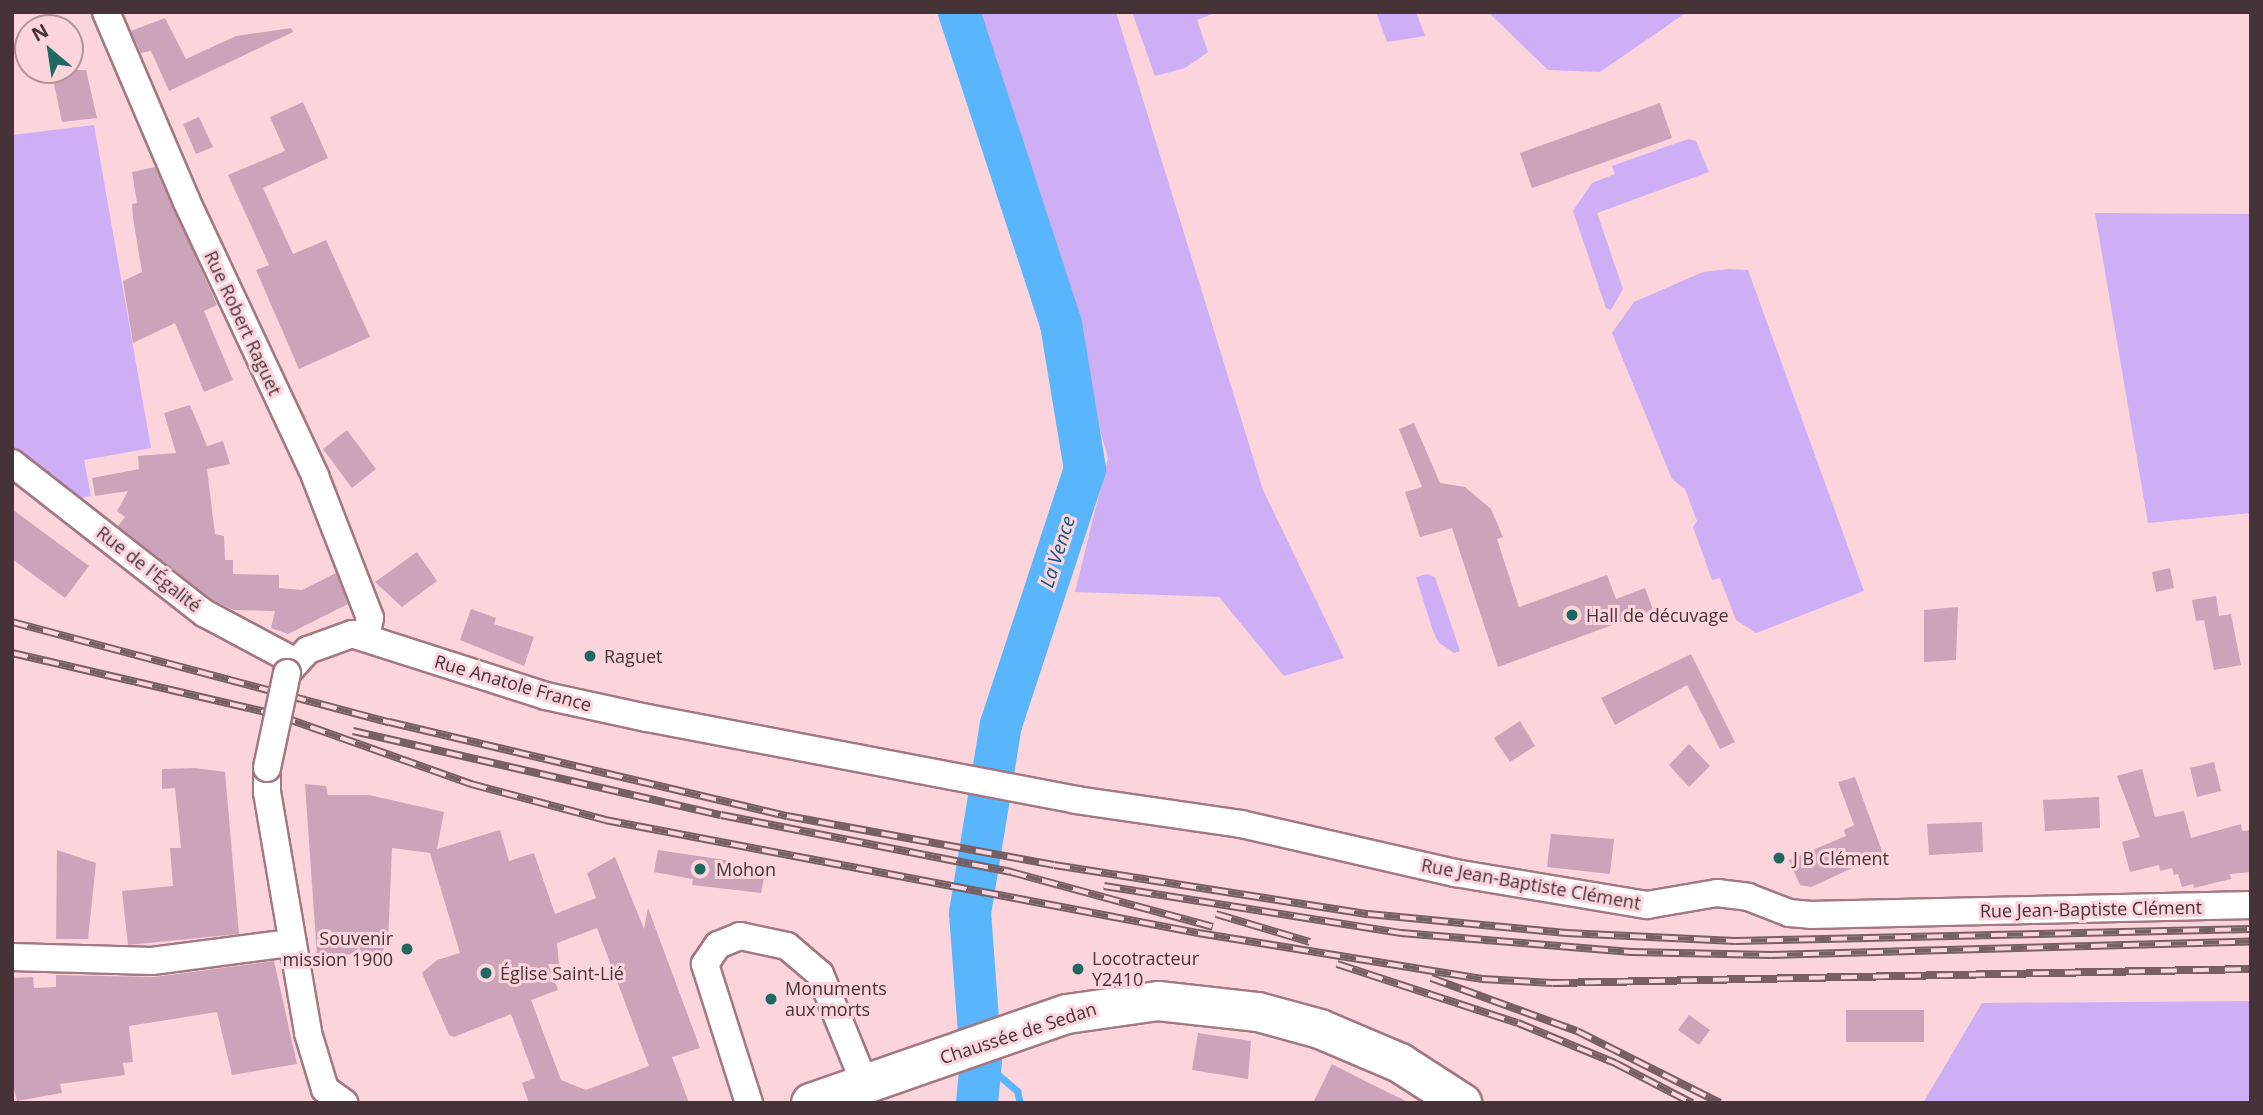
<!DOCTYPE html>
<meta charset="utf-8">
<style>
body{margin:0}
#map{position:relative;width:2263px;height:1115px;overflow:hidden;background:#fbd4dc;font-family:"Open Sans",sans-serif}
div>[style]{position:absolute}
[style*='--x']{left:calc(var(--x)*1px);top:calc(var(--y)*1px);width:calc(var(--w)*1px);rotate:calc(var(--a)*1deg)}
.green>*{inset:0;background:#ceaff5}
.stream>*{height:7px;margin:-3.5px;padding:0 3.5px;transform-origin:3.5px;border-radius:3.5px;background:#59b5fc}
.river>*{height:42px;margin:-21px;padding:0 21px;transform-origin:21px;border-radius:21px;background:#59b5fc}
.building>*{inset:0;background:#cca4b9}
.roads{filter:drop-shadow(2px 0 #a37881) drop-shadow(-2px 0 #a37881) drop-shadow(0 2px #a37881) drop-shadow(0 -2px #a37881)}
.street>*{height:26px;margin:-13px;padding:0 13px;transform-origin:13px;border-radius:13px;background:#fff}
.secondary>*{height:38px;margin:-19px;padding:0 19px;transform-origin:19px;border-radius:19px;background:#fff}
.rail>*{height:8px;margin-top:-4px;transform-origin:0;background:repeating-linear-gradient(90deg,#fbd4dc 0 16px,#775f64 0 32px);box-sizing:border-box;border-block:2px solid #775f64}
.bridges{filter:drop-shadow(2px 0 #a37881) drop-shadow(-2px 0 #a37881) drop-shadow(0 2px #a37881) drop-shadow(0 -2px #a37881)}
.street-bridge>*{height:26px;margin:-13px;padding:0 13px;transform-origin:13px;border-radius:13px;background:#fff}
.dots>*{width:19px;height:19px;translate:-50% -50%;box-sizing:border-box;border:4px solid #fbd4dc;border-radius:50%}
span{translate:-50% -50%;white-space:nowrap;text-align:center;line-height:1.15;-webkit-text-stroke:6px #fbd4dc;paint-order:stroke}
.street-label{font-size:18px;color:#463337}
.poi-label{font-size:18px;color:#463337}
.left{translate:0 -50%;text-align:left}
.right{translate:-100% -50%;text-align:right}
.water-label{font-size:19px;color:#0f5482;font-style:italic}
.frame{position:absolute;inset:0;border:14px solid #463337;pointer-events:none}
.north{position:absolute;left:14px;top:14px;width:70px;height:70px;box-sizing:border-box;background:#fbd4dc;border:2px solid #b3949a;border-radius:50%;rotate:331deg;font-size:19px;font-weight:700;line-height:28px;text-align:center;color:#463337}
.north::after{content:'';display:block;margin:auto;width:24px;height:32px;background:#1f6860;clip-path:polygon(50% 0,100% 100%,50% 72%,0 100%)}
</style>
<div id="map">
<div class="green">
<i style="clip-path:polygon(979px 12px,1116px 12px,1263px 490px,1344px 658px,1284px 676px,1219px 597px,1075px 592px,1108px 458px)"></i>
<i style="clip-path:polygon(1132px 12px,1217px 12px,1197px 20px,1208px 52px,1185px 68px,1155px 76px)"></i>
<i style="clip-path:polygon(1376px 12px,1416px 12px,1425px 36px,1387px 42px)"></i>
<i style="clip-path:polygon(1488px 12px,1687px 12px,1600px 72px,1548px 70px)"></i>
<i style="clip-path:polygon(94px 125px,151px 448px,84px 460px,91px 496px,78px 499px,12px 448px,12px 135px)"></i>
<i style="clip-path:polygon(1688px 139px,1696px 141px,1709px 172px,1597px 213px,1623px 289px,1611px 310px,1606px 308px,1573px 211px,1592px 183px,1615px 174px,1612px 166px)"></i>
<i style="clip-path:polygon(2095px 213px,2251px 214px,2251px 513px,2148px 523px)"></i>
<i style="clip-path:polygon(1729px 269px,1748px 270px,1864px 591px,1756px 633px,1736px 620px,1720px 578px,1712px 580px,1693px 527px,1697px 521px,1685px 489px,1672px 479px,1612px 333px,1634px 302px,1703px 272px)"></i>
<i style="clip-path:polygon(1427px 574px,1435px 577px,1460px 651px,1454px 653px,1438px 642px,1433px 631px,1416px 577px)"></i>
<i style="clip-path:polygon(2251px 1001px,2251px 1103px,1923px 1103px,1982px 1003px)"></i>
</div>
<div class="stream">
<i style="--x:981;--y:1060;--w:48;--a:40.7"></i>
<i style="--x:1017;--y:1091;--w:12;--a:76"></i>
</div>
<div class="river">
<i style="--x:959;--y:12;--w:328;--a:71.9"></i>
<i style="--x:1061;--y:324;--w:147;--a:80.6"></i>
<i style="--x:1085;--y:469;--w:268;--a:108.2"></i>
<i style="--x:1001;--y:724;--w:192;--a:99.3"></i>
<i style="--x:970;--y:913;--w:147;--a:85.7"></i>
<i style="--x:981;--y:1060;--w:43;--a:95.3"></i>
</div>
<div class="building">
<i style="clip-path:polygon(165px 18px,186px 59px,236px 36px,291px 28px,293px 32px,169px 91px,151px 51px,141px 53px,131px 31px)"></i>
<i style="clip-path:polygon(51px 70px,86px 70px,97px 118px,62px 122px)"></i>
<i style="clip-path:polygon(303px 102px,328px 158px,263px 188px,293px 254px,326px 240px,370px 337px,299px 369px,256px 270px,269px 265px,228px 175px,285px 151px,270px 117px)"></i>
<i style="clip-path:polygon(1660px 103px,1672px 138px,1532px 188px,1520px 153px)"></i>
<i style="clip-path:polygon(199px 117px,213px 147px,196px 154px,183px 124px)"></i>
<i style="clip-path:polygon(155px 167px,217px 305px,204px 311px,233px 380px,204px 392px,175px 323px,133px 343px,123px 281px,142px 272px,133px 218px,132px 204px,137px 203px,132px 172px)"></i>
<i style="clip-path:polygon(190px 405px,207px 446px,223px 441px,230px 464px,207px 469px,215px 534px,224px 536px,225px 560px,233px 560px,233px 574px,279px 575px,279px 588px,302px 590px,336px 573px,348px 604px,288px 634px,271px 628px,275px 611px,233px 610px,213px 600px,118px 526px,125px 517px,117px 511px,128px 491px,95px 496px,92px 478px,139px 469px,138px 456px,176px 453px,164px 413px)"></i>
<i style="clip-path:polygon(1414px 423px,1440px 483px,1465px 487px,1491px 509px,1503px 537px,1497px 539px,1519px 607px,1607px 575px,1616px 599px,1645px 588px,1653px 610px,1498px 667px,1452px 528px,1420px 537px,1405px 492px,1422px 487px,1399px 429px)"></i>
<i style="clip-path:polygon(347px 430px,376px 469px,352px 488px,323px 449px)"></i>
<i style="clip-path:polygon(12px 509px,89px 566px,65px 598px,12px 559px)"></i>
<i style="clip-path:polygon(417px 552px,437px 581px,402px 607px,375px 582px)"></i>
<i style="clip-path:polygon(2170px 568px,2174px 588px,2156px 592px,2152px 572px)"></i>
<i style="clip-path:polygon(2216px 596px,2219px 616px,2231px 614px,2241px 665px,2214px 670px,2204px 620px,2196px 621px,2192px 600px)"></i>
<i style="clip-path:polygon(1958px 607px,1956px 660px,1924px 662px,1924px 610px)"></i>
<i style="clip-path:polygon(471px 609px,496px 618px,494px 624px,534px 637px,524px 666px,460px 640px)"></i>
<i style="clip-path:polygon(1691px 654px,1735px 742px,1720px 749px,1687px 685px,1615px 725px,1601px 698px)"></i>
<i style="clip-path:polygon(1520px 721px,1535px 746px,1510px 762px,1494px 738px)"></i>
<i style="clip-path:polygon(1689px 744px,1710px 766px,1689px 787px,1669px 765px)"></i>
<i style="clip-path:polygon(2214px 762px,2221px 791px,2197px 797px,2190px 768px)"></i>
<i style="clip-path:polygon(195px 768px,225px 772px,239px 934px,128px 945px,122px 891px,173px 886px,170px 848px,181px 848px,175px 788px,162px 789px,162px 769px)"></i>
<i style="clip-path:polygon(2142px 769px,2155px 817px,2184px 811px,2191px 838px,2241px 824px,2242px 831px,2251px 830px,2251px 872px,2230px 874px,2231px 879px,2194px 888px,2193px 884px,2182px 887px,2178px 874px,2174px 875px,2172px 868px,2160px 871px,2159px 865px,2130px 872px,2122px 842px,2140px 837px,2117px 776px)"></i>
<i style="clip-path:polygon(1855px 777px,1883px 854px,1811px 887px,1800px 885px,1789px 860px,1846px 836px,1844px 830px,1854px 825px,1838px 782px)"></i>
<i style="clip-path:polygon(evenodd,305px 784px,326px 786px,328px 795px,369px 795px,444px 812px,437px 849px,500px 830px,509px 861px,534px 853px,555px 914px,596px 898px,587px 873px,615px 857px,644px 929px,648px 908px,700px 1048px,672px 1057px,689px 1103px,529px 1103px,522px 1083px,535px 1078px,511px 1014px,454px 1037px,449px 1035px,422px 973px,437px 960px,460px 953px,430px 853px,392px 848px,388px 943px,381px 953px,317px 956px,305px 784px,597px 928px,649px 1066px,586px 1090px,561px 1080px,531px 1000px,558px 990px,548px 964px,559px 964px,557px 943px,597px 928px)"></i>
<i style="clip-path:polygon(2099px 797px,2100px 828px,2045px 831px,2043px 800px)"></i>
<i style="clip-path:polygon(1982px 822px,1983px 852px,1929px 855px,1927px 824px)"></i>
<i style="clip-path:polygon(1551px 834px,1614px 839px,1610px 874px,1547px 867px)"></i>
<i style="clip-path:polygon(57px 850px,96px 863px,88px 939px,56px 939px)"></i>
<i style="clip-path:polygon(658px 850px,731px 861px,730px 866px,765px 873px,761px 893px,692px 885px,693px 879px,654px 872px)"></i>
<i style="clip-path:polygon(274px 961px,297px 1064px,232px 1075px,217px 1012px,129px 1026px,133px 1062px,123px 1063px,125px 1075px,60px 1084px,62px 1093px,17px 1101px,12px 1081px,12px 978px,33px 977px,34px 988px,56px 987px,56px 975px,154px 977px)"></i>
<i style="clip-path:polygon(1846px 1010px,1924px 1010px,1924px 1042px,1846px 1042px)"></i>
<i style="clip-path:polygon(1689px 1015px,1710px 1030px,1699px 1045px,1678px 1030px)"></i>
<i style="clip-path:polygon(1198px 1033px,1251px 1041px,1248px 1079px,1192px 1070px)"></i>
<i style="clip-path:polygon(1332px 1064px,1365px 1081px,1410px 1103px,1313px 1103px)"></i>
</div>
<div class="roads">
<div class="street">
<i style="--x:106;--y:12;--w:204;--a:66.9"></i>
<i style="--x:186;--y:200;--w:305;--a:64.9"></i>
<i style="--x:315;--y:476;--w:152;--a:68.8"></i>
<i style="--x:370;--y:618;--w:19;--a:102"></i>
<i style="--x:12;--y:463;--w:244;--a:38"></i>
<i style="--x:204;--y:613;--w:102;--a:28.1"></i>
<i style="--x:287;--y:673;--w:31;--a:-48"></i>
<i style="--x:308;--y:650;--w:47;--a:-20"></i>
<i style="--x:352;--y:634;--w:204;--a:17.7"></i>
<i style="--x:546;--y:696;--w:103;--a:12.3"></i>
<i style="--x:647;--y:718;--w:437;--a:10.8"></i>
<i style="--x:1076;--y:800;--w:167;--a:8.3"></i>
<i style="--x:1241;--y:824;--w:220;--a:12.9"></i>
<i style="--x:1455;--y:873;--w:195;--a:9.5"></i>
<i style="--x:1647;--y:905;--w:71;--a:-9.7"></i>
<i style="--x:1717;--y:893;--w:31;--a:7"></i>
<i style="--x:1748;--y:897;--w:44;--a:21.3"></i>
<i style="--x:1789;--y:913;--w:22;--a:5"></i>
<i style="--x:1811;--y:915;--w:440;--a:-1.3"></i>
<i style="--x:267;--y:768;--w:24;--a:90"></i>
<i style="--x:267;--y:792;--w:244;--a:80.3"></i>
<i style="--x:308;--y:1033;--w:59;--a:73.1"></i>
<i style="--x:325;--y:1089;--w:24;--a:36"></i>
<i style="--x:12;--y:957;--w:140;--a:1.6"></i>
<i style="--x:152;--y:961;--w:140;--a:-7.4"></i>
<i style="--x:749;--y:1103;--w:146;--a:-107.6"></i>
<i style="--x:705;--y:964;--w:23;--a:-56"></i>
<i style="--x:718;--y:945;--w:24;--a:-22"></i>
<i style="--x:740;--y:936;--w:48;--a:12"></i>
<i style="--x:787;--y:946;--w:43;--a:40.3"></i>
<i style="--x:820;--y:974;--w:119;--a:67.8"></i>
</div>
<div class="secondary">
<i style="--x:811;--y:1103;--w:271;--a:-19.2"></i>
<i style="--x:1067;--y:1014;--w:92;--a:-8.1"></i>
<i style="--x:1158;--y:1001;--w:101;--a:6.3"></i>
<i style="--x:1258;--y:1012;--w:64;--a:15.3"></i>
<i style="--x:1320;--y:1029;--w:87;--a:23"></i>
<i style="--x:1400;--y:1063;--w:74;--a:32.8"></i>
</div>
</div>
<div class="rail">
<i style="--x:12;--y:622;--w:390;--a:14.9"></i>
<i style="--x:389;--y:722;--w:409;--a:13.3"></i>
<i style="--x:787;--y:816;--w:271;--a:10.4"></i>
<i style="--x:1054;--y:865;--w:318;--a:8.9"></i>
<i style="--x:1368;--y:914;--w:199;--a:5.5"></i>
<i style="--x:1566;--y:933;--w:169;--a:2.7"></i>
<i style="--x:1735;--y:941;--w:516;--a:-1.33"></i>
<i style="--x:12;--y:653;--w:283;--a:13.1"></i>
<i style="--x:280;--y:716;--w:203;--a:19.6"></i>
<i style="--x:471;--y:784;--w:139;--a:15"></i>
<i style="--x:605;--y:820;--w:604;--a:10.79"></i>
<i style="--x:1198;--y:933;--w:288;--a:9.2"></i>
<i style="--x:1482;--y:979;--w:71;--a:3.2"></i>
<i style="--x:1553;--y:983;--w:698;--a:-1.15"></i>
<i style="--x:353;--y:731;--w:377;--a:12.9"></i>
<i style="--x:721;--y:815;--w:296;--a:11.1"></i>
<i style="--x:1011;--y:872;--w:209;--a:15.2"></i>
<i style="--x:1104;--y:886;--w:301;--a:9"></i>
<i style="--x:1401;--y:933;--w:231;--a:4.7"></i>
<i style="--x:1631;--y:952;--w:140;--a:1.2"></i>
<i style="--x:1771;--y:955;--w:480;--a:-1.6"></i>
<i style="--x:1216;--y:914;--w:98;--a:16.6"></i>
<i style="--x:1337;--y:964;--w:190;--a:18.1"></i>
<i style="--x:1518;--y:1023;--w:105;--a:22.4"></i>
<i style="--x:1615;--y:1063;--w:87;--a:27.5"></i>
<i style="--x:1431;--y:978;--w:155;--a:20"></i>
<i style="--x:1577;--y:1031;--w:160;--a:26.7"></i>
</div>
<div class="bridges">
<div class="street-bridge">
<i style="--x:267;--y:768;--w:97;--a:-78.1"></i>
</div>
</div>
<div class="dots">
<i style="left:1572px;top:615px;background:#1f6860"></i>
<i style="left:590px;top:656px;background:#1f6860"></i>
<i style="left:1779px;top:858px;background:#1f6860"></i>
<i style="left:700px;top:869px;background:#1f6860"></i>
<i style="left:407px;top:949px;background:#1f6860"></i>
<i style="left:1078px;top:969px;background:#1f6860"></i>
<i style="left:486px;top:973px;background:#1f6860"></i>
<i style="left:771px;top:999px;background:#1f6860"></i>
</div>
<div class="street-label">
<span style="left:243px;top:323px;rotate:65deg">Rue Robert Raguet</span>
<span style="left:149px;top:569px;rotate:38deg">Rue de l'Égalité</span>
<span style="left:513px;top:683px;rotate:16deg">Rue Anatole France</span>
<span style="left:1531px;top:884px;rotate:10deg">Rue Jean-Baptiste Clément</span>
<span style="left:2091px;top:909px;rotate:-1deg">Rue Jean-Baptiste Clément</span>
<span style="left:1018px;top:1033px;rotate:-18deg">Chaussée de Sedan</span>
</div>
<div class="poi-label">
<span class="left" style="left:1586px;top:615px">Hall de décuvage</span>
<span class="left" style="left:604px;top:656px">Raguet</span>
<span class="left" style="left:1793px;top:858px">J B Clément</span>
<span class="left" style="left:716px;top:869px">Mohon</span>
<span class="right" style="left:393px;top:949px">Souvenir<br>mission 1900</span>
<span class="left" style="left:1092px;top:969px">Locotracteur<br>Y2410</span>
<span class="left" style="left:500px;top:973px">Église Saint-Lié</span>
<span class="left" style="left:785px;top:999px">Monuments<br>aux morts</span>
</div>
<div class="water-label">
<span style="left:1058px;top:552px;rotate:-72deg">La Vence</span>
</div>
<div class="frame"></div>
<div class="north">N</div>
</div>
